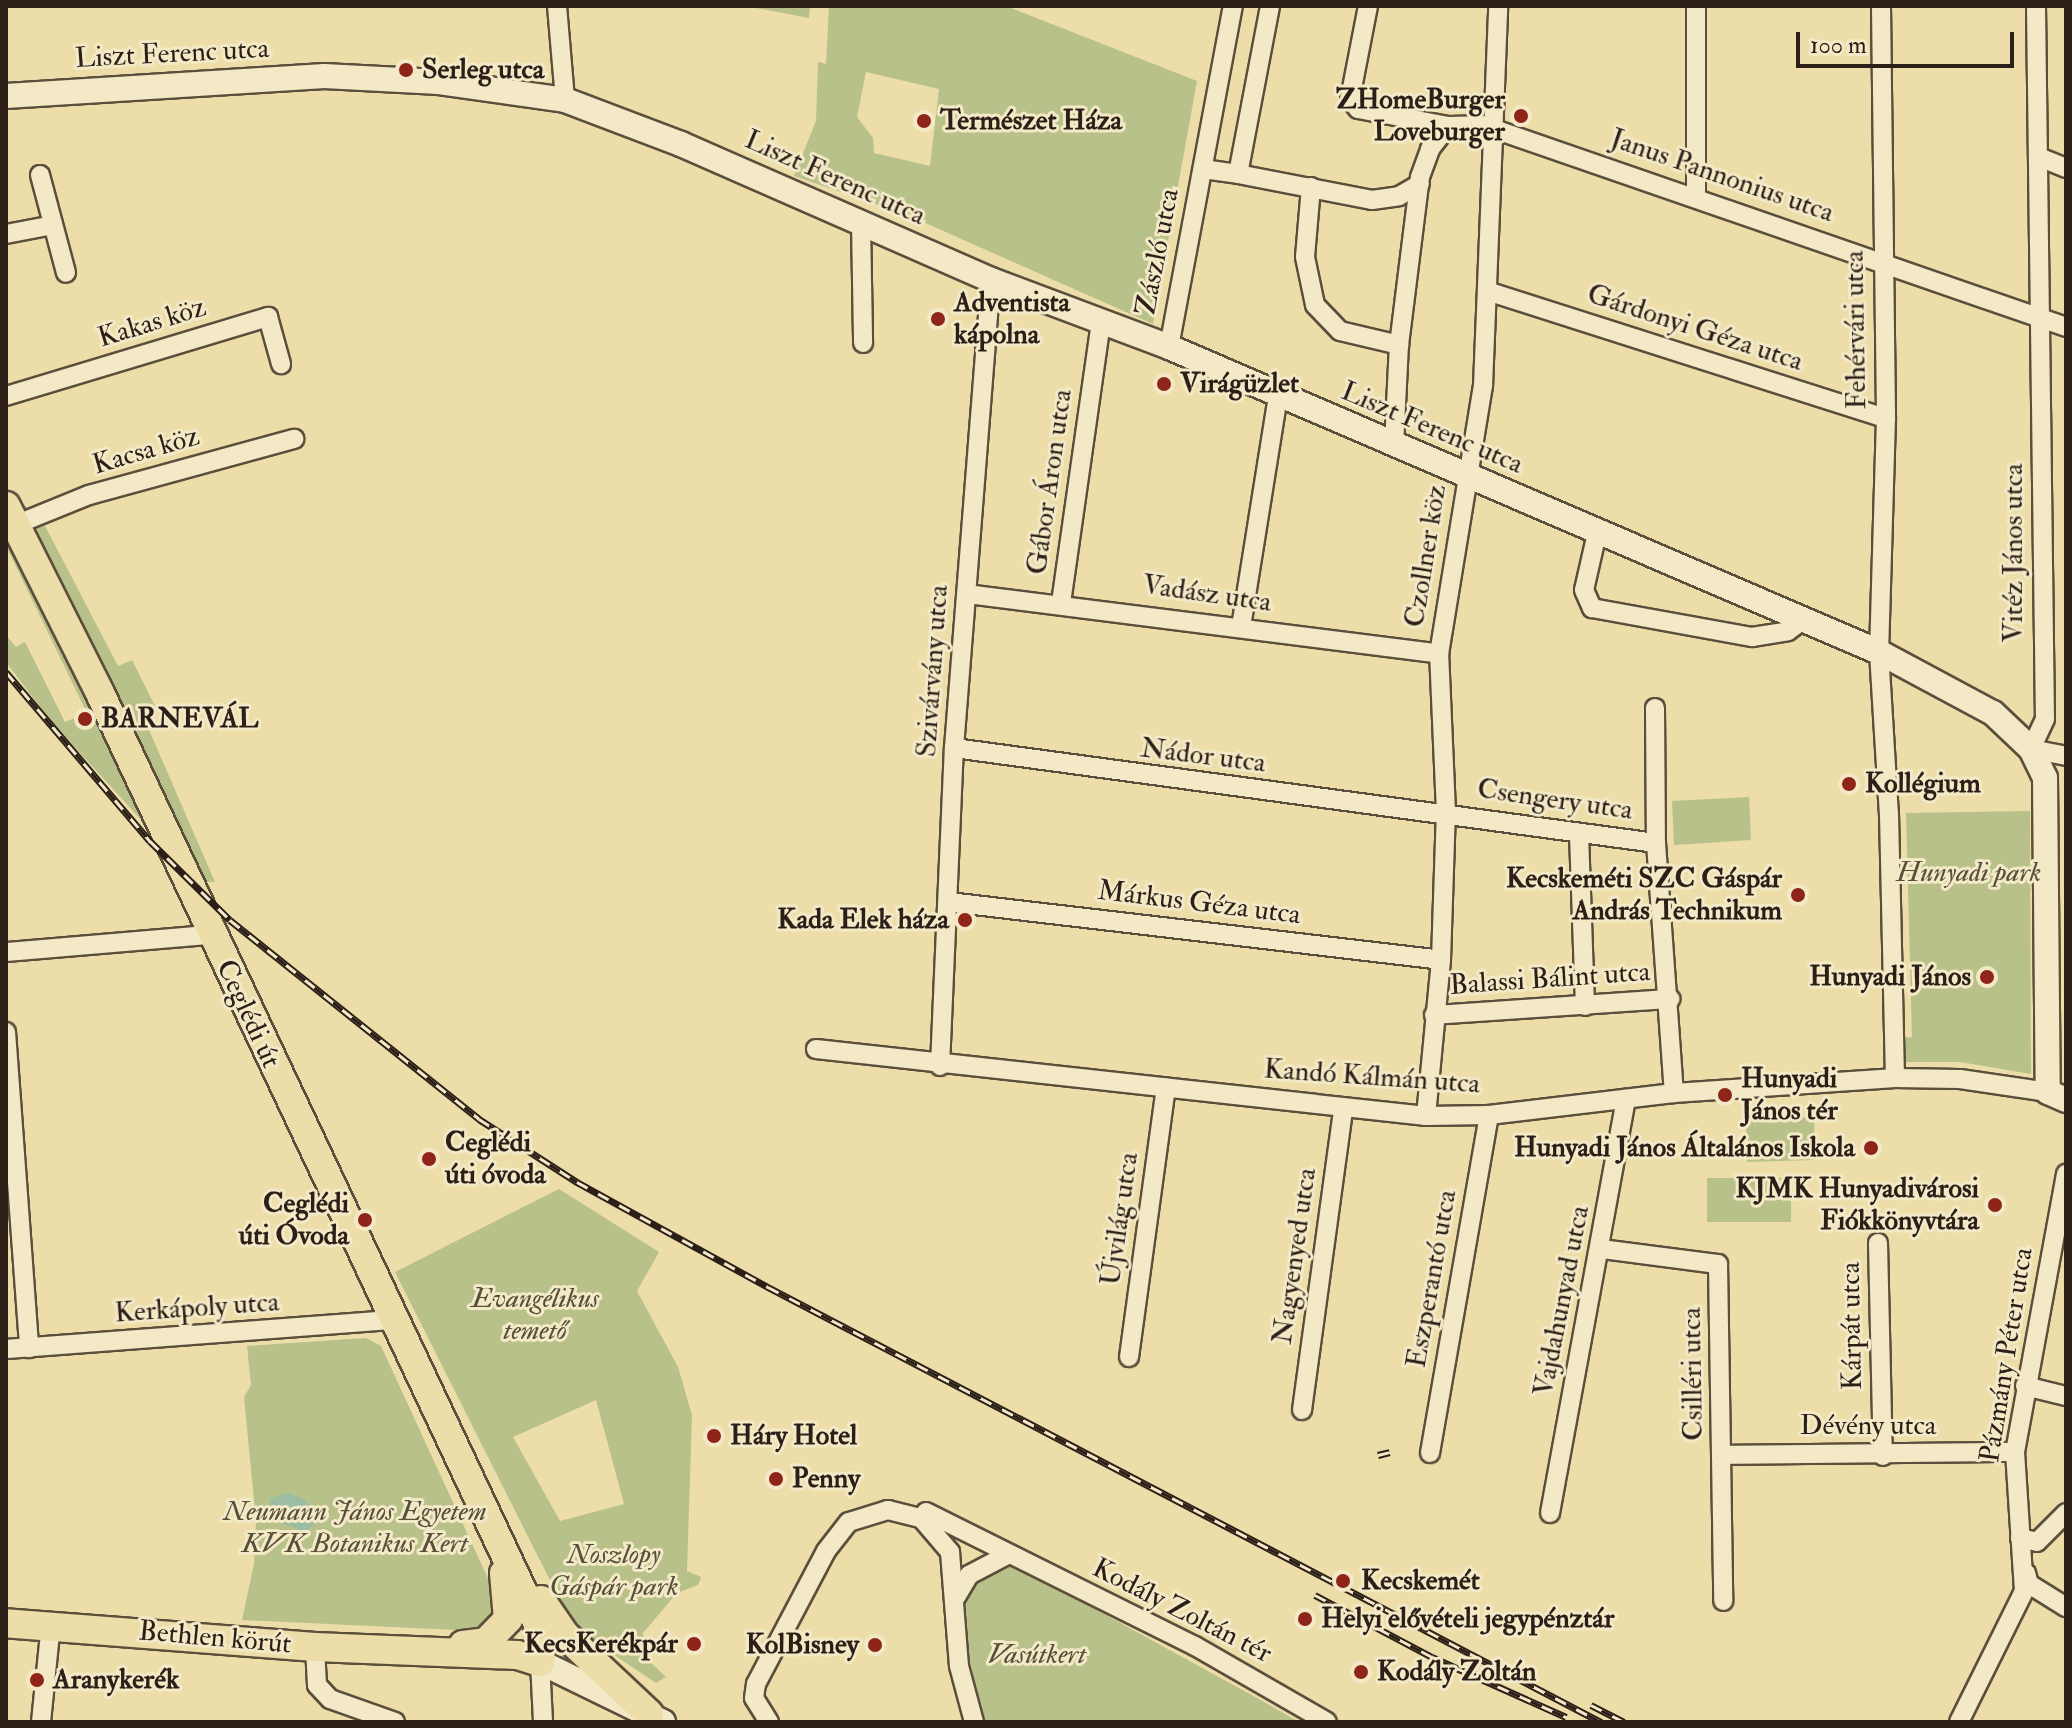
<!DOCTYPE html>
<meta charset="utf-8">
<style>
body{margin:0}
#map{position:relative;width:2072px;height:1728px;overflow:hidden;background:#ecdda9;font-family:"IM FELL Double Pica",serif}
div>[style]{position:absolute}
[style*='--x']{left:calc(var(--x)*1px);top:calc(var(--y)*1px);width:calc(var(--w)*1px);rotate:calc(var(--a)*1deg)}
.green>*{inset:0;background:#b7c189}
.water>*{inset:0;background:#9abda4}
.roads{filter:drop-shadow(2px 0 #5c4e3c) drop-shadow(-2px 0 #5c4e3c) drop-shadow(0 2px #5c4e3c) drop-shadow(0 -2px #5c4e3c)}
.street>*{height:18px;margin:-9px;padding:0 9px;transform-origin:9px;border-radius:9px;background:#f3e9c7}
.secondary>*{height:24px;margin:-12px;padding:0 12px;transform-origin:12px;border-radius:12px;background:#f3e9c7}
.primary>*{height:28px;margin:-14px;padding:0 14px;transform-origin:14px;border-radius:14px;background:#ecdda9}
.rail>*{height:7px;margin-top:-3.5px;transform-origin:0;background:repeating-linear-gradient(90deg,#f3e9c7 0 12px,#2c1f18 0 24px);box-sizing:border-box;border-block:2px solid #2c1f18}
.dots>*{width:22px;height:22px;translate:-50% -50%;box-sizing:border-box;border:4px solid #f3e9c7;border-radius:50%}
span{translate:-50% -50%;white-space:nowrap;text-align:center;line-height:1.15;-webkit-text-stroke:6px #f3e9c7;paint-order:stroke}
.street-label{font-size:28px;color:#2c1f18}
.poi-label{font-size:28px;color:#2c1f18;font-weight:700}
.left{translate:0 -50%;text-align:left}
.right{translate:-100% -50%;text-align:right}
.park-label{font-size:28px;color:#56503a;font-style:italic}
.frame{position:absolute;inset:0;border:8px solid #2c1f18;pointer-events:none}
.scale{position:absolute;left:1796px;top:32px;width:218px;height:36px;box-sizing:border-box;border:4px solid #2c1f18;border-top:0;padding-left:10px;font-size:24px;line-height:28px;white-space:nowrap;color:#2c1f18;-webkit-text-stroke:6px #f3e9c7;paint-order:stroke}
</style>
<div id="map">
<div class="green">
<i style="clip-path:polygon(746px 6px,810px 6px,809px 18px)"></i>
<i style="clip-path:polygon(evenodd,829px 6px,1006px 6px,1197px 81px,1153px 324px,905px 214px,794px 176px,816px 121px,818px 62px,826px 64px,829px 6px,866px 72px,939px 89px,930px 166px,874px 153px,873px 138px,857px 117px,866px 72px)"></i>
<i style="clip-path:polygon(6px 487px,44px 524px,118px 666px,132px 660px,157px 710px,146px 723px,215px 882px,197px 881px,49px 719px,6px 662px,6px 635px,16px 647px,25px 642px,65px 722px,87px 713px,6px 546px)"></i>
<i style="clip-path:polygon(1749px 797px,1751px 840px,1674px 845px,1672px 801px)"></i>
<i style="clip-path:polygon(2030px 811px,2031px 1074px,1960px 1062px,1896px 1062px,1896px 1038px,1912px 1037px,1906px 813px)"></i>
<i style="clip-path:polygon(1814px 1117px,1815px 1160px,1747px 1162px,1746px 1119px)"></i>
<i style="clip-path:polygon(1707px 1178px,1791px 1178px,1791px 1222px,1707px 1222px)"></i>
<i style="clip-path:polygon(evenodd,559px 1189px,659px 1252px,637px 1291px,678px 1367px,692px 1415px,687px 1571px,701px 1577px,698px 1585px,677px 1593px,643px 1633px,645px 1657px,666px 1677px,656px 1683px,574px 1628px,395px 1272px,559px 1189px,596px 1400px,624px 1504px,560px 1521px,513px 1437px,596px 1400px)"></i>
<i style="clip-path:polygon(366px 1338px,381px 1346px,497px 1598px,498px 1613px,477px 1631px,242px 1620px,254px 1564px,256px 1521px,244px 1397px,251px 1385px,247px 1346px)"></i>
<i style="clip-path:polygon(1013px 1564px,1257px 1698px,1299px 1722px,984px 1722px,959px 1613px,961px 1593px,992px 1567px)"></i>
</div>
<div class="water">
<i style="clip-path:polygon(288px 1493px,304px 1499px,313px 1511px,314px 1524px,306px 1532px,274px 1520px,269px 1499px)"></i>
</div>
<div class="roads">
<div class="street">
<i style="--x:557;--y:6;--w:94;--a:85.1"></i>
<i style="--x:1368;--y:6;--w:95;--a:101"></i>
<i style="--x:1350;--y:99;--w:13;--a:51"></i>
<i style="--x:1358;--y:109;--w:92;--a:10.7"></i>
<i style="--x:1448;--y:126;--w:46;--a:-1.2"></i>
<i style="--x:1696;--y:6;--w:190;--a:90"></i>
<i style="--x:1881;--y:6;--w:412;--a:89.3"></i>
<i style="--x:1886;--y:418;--w:234;--a:91.7"></i>
<i style="--x:1879;--y:652;--w:162;--a:86.5"></i>
<i style="--x:1889;--y:814;--w:264;--a:88.7"></i>
<i style="--x:2036;--y:6;--w:713;--a:89.28"></i>
<i style="--x:2045;--y:719;--w:33;--a:115"></i>
<i style="--x:2031;--y:749;--w:36;--a:11"></i>
<i style="--x:1494;--y:129;--w:605;--a:19.09"></i>
<i style="--x:2039;--y:157;--w:29;--a:22"></i>
<i style="--x:1203;--y:169;--w:35;--a:8"></i>
<i style="--x:1238;--y:174;--w:171;--a:-79.2"></i>
<i style="--x:1238;--y:174;--w:136;--a:11"></i>
<i style="--x:1372;--y:200;--w:27;--a:-8"></i>
<i style="--x:1399;--y:196;--w:24;--a:-30"></i>
<i style="--x:40;--y:175;--w:101;--a:75.1"></i>
<i style="--x:1311;--y:187;--w:70;--a:94.9"></i>
<i style="--x:1305;--y:257;--w:49;--a:78.2"></i>
<i style="--x:1315;--y:305;--w:36;--a:46"></i>
<i style="--x:1340;--y:331;--w:61;--a:13.3"></i>
<i style="--x:861;--y:223;--w:120;--a:89"></i>
<i style="--x:6;--y:234;--w:48;--a:-10.8"></i>
<i style="--x:1487;--y:291;--w:419;--a:17.7"></i>
<i style="--x:1169;--y:347;--w:347;--a:-79.4"></i>
<i style="--x:6;--y:396;--w:274;--a:-16.8"></i>
<i style="--x:268;--y:317;--w:49;--a:74.5"></i>
<i style="--x:1394;--y:446;--w:101;--a:-87.2"></i>
<i style="--x:1399;--y:345;--w:169;--a:-82.9"></i>
<i style="--x:1420;--y:177;--w:30;--a:-70"></i>
<i style="--x:1430;--y:149;--w:29;--a:-52"></i>
<i style="--x:15;--y:525;--w:80;--a:-22.1"></i>
<i style="--x:89;--y:495;--w:213;--a:-15.3"></i>
<i style="--x:1597;--y:533;--w:58;--a:102.8"></i>
<i style="--x:1584;--y:590;--w:20;--a:66"></i>
<i style="--x:1592;--y:608;--w:163;--a:10.3"></i>
<i style="--x:1752;--y:637;--w:36;--a:-9"></i>
<i style="--x:1788;--y:631;--w:19;--a:-36"></i>
<i style="--x:967;--y:594;--w:476;--a:7.2"></i>
<i style="--x:1061;--y:603;--w:284;--a:-81.9"></i>
<i style="--x:1241;--y:627;--w:235;--a:-80.9"></i>
<i style="--x:1655;--y:708;--w:135;--a:89.6"></i>
<i style="--x:1656;--y:843;--w:251;--a:85.9"></i>
<i style="--x:954;--y:748;--w:708;--a:7.71"></i>
<i style="--x:1579;--y:834;--w:172;--a:88"></i>
<i style="--x:949;--y:902;--w:495;--a:6.7"></i>
<i style="--x:6;--y:952;--w:205;--a:-4.8"></i>
<i style="--x:1434;--y:1015;--w:237;--a:-3.9"></i>
<i style="--x:6;--y:1032;--w:317;--a:85.8"></i>
<i style="--x:816;--y:1049;--w:614;--a:6.27"></i>
<i style="--x:1426;--y:1116;--w:63;--a:-0.9"></i>
<i style="--x:1489;--y:1115;--w:186;--a:-6.8"></i>
<i style="--x:1674;--y:1093;--w:222;--a:-3.9"></i>
<i style="--x:1895;--y:1078;--w:65;--a:0.9"></i>
<i style="--x:1960;--y:1079;--w:89;--a:8.4"></i>
<i style="--x:940;--y:1066;--w:318;--a:-87.5"></i>
<i style="--x:954;--y:748;--w:469;--a:-85.5"></i>
<i style="--x:1426;--y:1116;--w:157;--a:-84.5"></i>
<i style="--x:1441;--y:960;--w:148;--a:-88.1"></i>
<i style="--x:1446;--y:812;--w:158;--a:-92.5"></i>
<i style="--x:1439;--y:654;--w:272;--a:-80.7"></i>
<i style="--x:1483;--y:386;--w:380;--a:-87.7"></i>
<i style="--x:1878;--y:1243;--w:213;--a:88.7"></i>
<i style="--x:1602;--y:1249;--w:117;--a:7.4"></i>
<i style="--x:1718;--y:1264;--w:337;--a:89.1"></i>
<i style="--x:6;--y:1349;--w:387;--a:-4.3"></i>
<i style="--x:1129;--y:1357;--w:272;--a:-82.2"></i>
<i style="--x:2025;--y:1386;--w:42;--a:13.7"></i>
<i style="--x:1302;--y:1410;--w:303;--a:-82.2"></i>
<i style="--x:1430;--y:1453;--w:343;--a:-80.1"></i>
<i style="--x:1722;--y:1455;--w:293;--a:-0.6"></i>
<i style="--x:926;--y:1512;--w:301;--a:26.5"></i>
<i style="--x:1195;--y:1646;--w:152;--a:29.9"></i>
<i style="--x:1550;--y:1513;--w:421;--a:-79.6"></i>
<i style="--x:2020;--y:1538;--w:17;--a:13"></i>
<i style="--x:2037;--y:1542;--w:41;--a:-45"></i>
<i style="--x:2026;--y:1573;--w:11;--a:75"></i>
<i style="--x:2029;--y:1584;--w:44;--a:31.9"></i>
<i style="--x:956;--y:1597;--w:26;--a:-59"></i>
<i style="--x:969;--y:1575;--w:43;--a:-27.8"></i>
<i style="--x:315;--y:1647;--w:38;--a:87"></i>
<i style="--x:317;--y:1685;--w:19;--a:47"></i>
<i style="--x:330;--y:1699;--w:69;--a:19.5"></i>
<i style="--x:540;--y:1662;--w:60;--a:87.1"></i>
<i style="--x:41;--y:1722;--w:99;--a:-84.2"></i>
<i style="--x:769;--y:1722;--w:28;--a:-122"></i>
<i style="--x:754;--y:1698;--w:14;--a:-82"></i>
<i style="--x:756;--y:1684;--w:150;--a:-62.2"></i>
<i style="--x:826;--y:1551;--w:37;--a:-52"></i>
<i style="--x:849;--y:1522;--w:41;--a:-17.1"></i>
<i style="--x:888;--y:1510;--w:34;--a:14"></i>
<i style="--x:921;--y:1518;--w:45;--a:49.5"></i>
<i style="--x:950;--y:1552;--w:114;--a:85.5"></i>
<i style="--x:959;--y:1666;--w:58;--a:75"></i>
<i style="--x:1959;--y:1722;--w:146;--a:-63.6"></i>
<i style="--x:2024;--y:1591;--w:139;--a:-93.7"></i>
<i style="--x:2015;--y:1452;--w:283;--a:-79.6"></i>
</div>
<div class="secondary">
<i style="--x:6;--y:96;--w:319;--a:-3.6"></i>
<i style="--x:324;--y:76;--w:115;--a:3"></i>
<i style="--x:439;--y:82;--w:127;--a:8.1"></i>
<i style="--x:565;--y:100;--w:124;--a:20.8"></i>
<i style="--x:681;--y:144;--w:339;--a:23.7"></i>
<i style="--x:991;--y:280;--w:190;--a:20.6"></i>
<i style="--x:1169;--y:347;--w:773;--a:23.25"></i>
<i style="--x:1879;--y:652;--w:129;--a:28.2"></i>
<i style="--x:1993;--y:713;--w:52;--a:43.5"></i>
<i style="--x:2031;--y:749;--w:32;--a:64"></i>
<i style="--x:2045;--y:778;--w:314;--a:89.5"></i>
<i style="--x:2048;--y:1092;--w:20;--a:24"></i>
<i style="--x:540;--y:1662;--w:137;--a:26"></i>
</div>
<div class="primary">
<i style="--x:6;--y:506;--w:207;--a:63.3"></i>
<i style="--x:99;--y:691;--w:1041;--a:64.81"></i>
<i style="--x:542;--y:1633;--w:29;--a:94"></i>
<i style="--x:540;--y:1662;--w:24;--a:-163"></i>
<i style="--x:517;--y:1655;--w:202;--a:-177.7"></i>
<i style="--x:315;--y:1647;--w:310;--a:-175.6"></i>
<i style="--x:541;--y:1600;--w:42;--a:55.6"></i>
<i style="--x:565;--y:1635;--w:115;--a:43.2"></i>
<i style="--x:463;--y:1645;--w:23;--a:-7"></i>
<i style="--x:486;--y:1642;--w:32;--a:-46"></i>
<i style="--x:508;--y:1619;--w:46;--a:-95"></i>
</div>
</div>
<div class="rail">
<i style="--x:6;--y:672;--w:222;--a:49.6"></i>
<i style="--x:150;--y:841;--w:112;--a:44.6"></i>
<i style="--x:230;--y:920;--w:319;--a:38.6"></i>
<i style="--x:479;--y:1119;--w:117;--a:32.7"></i>
<i style="--x:577;--y:1182;--w:218;--a:28.8"></i>
<i style="--x:768;--y:1287;--w:940;--a:27.57"></i>
<i style="--x:1378;--y:1455;--w:12;--a:-14"></i>
<i style="--x:1315;--y:1595;--w:132;--a:27.9"></i>
<i style="--x:1432;--y:1657;--w:147;--a:24.1"></i>
<i style="--x:1591;--y:1705;--w:37;--a:27"></i>
</div>
<div class="dots">
<i style="left:406px;top:70px;background:#8f2418"></i>
<i style="left:1521px;top:116px;background:#8f2418"></i>
<i style="left:924px;top:121px;background:#8f2418"></i>
<i style="left:938px;top:319px;background:#8f2418"></i>
<i style="left:1164px;top:384px;background:#8f2418"></i>
<i style="left:85px;top:719px;background:#8f2418"></i>
<i style="left:1849px;top:784px;background:#8f2418"></i>
<i style="left:1798px;top:895px;background:#8f2418"></i>
<i style="left:965px;top:920px;background:#8f2418"></i>
<i style="left:1987px;top:977px;background:#8f2418"></i>
<i style="left:1725px;top:1095px;background:#8f2418"></i>
<i style="left:1871px;top:1148px;background:#8f2418"></i>
<i style="left:429px;top:1159px;background:#8f2418"></i>
<i style="left:1995px;top:1205px;background:#8f2418"></i>
<i style="left:365px;top:1220px;background:#8f2418"></i>
<i style="left:714px;top:1436px;background:#8f2418"></i>
<i style="left:776px;top:1479px;background:#8f2418"></i>
<i style="left:1343px;top:1581px;background:#8f2418"></i>
<i style="left:1305px;top:1619px;background:#8f2418"></i>
<i style="left:694px;top:1644px;background:#8f2418"></i>
<i style="left:875px;top:1645px;background:#8f2418"></i>
<i style="left:1361px;top:1672px;background:#8f2418"></i>
<i style="left:37px;top:1680px;background:#8f2418"></i>
</div>
<div class="street-label">
<span style="left:172px;top:54px;rotate:-3deg">Liszt Ferenc utca</span>
<span style="left:1722px;top:176px;rotate:19deg">Janus Pannonius utca</span>
<span style="left:835px;top:178px;rotate:24deg">Liszt Ferenc utca</span>
<span style="left:1158px;top:252px;rotate:-79deg">Zászló utca</span>
<span style="left:152px;top:323px;rotate:-17deg">Kakas köz</span>
<span style="left:1695px;top:328px;rotate:18deg">Gárdonyi Géza utca</span>
<span style="left:1856px;top:330px;rotate:-91deg">Fehérvári utca</span>
<span style="left:1432px;top:428px;rotate:23deg">Liszt Ferenc utca</span>
<span style="left:146px;top:451px;rotate:-16deg">Kacsa köz</span>
<span style="left:1050px;top:482px;rotate:-82deg">Gábor Áron utca</span>
<span style="left:2014px;top:553px;rotate:-90deg">Vitéz János utca</span>
<span style="left:1426px;top:556px;rotate:-81deg">Czollner köz</span>
<span style="left:1207px;top:594px;rotate:8deg">Vadász utca</span>
<span style="left:933px;top:671px;rotate:-86deg">Szivárvány utca</span>
<span style="left:1203px;top:756px;rotate:7deg">Nádor utca</span>
<span style="left:1555px;top:800px;rotate:8deg">Csengery utca</span>
<span style="left:1199px;top:903px;rotate:7deg">Márkus Géza utca</span>
<span style="left:1550px;top:979px;rotate:-4deg">Balassi Bálint utca</span>
<span style="left:248px;top:1014px;rotate:65deg">Ceglédi út</span>
<span style="left:1372px;top:1077px;rotate:4deg">Kandó Kálmán utca</span>
<span style="left:1120px;top:1219px;rotate:-82deg">Újvilág utca</span>
<span style="left:1295px;top:1256px;rotate:-82deg">Nagyenyed utca</span>
<span style="left:1432px;top:1279px;rotate:-80deg">Eszperantó utca</span>
<span style="left:1562px;top:1301px;rotate:-79deg">Vajdahunyad utca</span>
<span style="left:197px;top:1308px;rotate:-4deg">Kerkápoly utca</span>
<span style="left:1852px;top:1326px;rotate:-91deg">Kárpát utca</span>
<span style="left:2007px;top:1355px;rotate:-81deg">Pázmány Péter utca</span>
<span style="left:1693px;top:1374px;rotate:-91deg">Csilléri utca</span>
<span style="left:1868px;top:1426px">Dévény utca</span>
<span style="left:1182px;top:1611px;rotate:27deg">Kodály Zoltán tér</span>
<span style="left:215px;top:1638px;rotate:5deg">Bethlen körút</span>
</div>
<div class="poi-label">
<span class="left" style="left:422px;top:70px">Serleg utca</span>
<span class="right" style="left:1505px;top:116px">ZHomeBurger<br>Loveburger</span>
<span class="left" style="left:940px;top:121px">Természet Háza</span>
<span class="left" style="left:954px;top:319px">Adventista<br>kápolna</span>
<span class="left" style="left:1180px;top:384px">Virágüzlet</span>
<span class="left" style="left:101px;top:719px">BARNEVÁL</span>
<span class="left" style="left:1865px;top:784px">Kollégium</span>
<span class="right" style="left:1782px;top:895px">Kecskeméti SZC Gáspár<br>András Technikum</span>
<span class="right" style="left:949px;top:920px">Kada Elek háza</span>
<span class="right" style="left:1971px;top:977px">Hunyadi János</span>
<span class="left" style="left:1741px;top:1095px">Hunyadi<br>János tér</span>
<span class="left" style="left:445px;top:1159px">Ceglédi<br>úti óvoda</span>
<span class="right" style="left:1855px;top:1148px">Hunyadi János Általános Iskola</span>
<span class="right" style="left:1979px;top:1205px">KJMK Hunyadivárosi<br>Fiókkönyvtára</span>
<span class="right" style="left:349px;top:1220px">Ceglédi<br>úti Óvoda</span>
<span class="left" style="left:730px;top:1436px">Háry Hotel</span>
<span class="left" style="left:792px;top:1479px">Penny</span>
<span class="left" style="left:1361px;top:1581px">Kecskemét</span>
<span class="left" style="left:1321px;top:1619px">Helyi elővételi jegypénztár</span>
<span class="right" style="left:678px;top:1644px">KecsKerékpár</span>
<span class="right" style="left:859px;top:1645px">KolBisney</span>
<span class="left" style="left:1377px;top:1672px">Kodály Zoltán</span>
<span class="left" style="left:53px;top:1680px">Aranykerék</span>
</div>
<div class="park-label">
<span style="left:1969px;top:873px">Hunyadi park</span>
<span style="left:535px;top:1315px">Evangélikus<br>temető</span>
<span style="left:355px;top:1528px">Neumann János Egyetem<br>KVK Botanikus Kert</span>
<span style="left:614px;top:1571px">Noszlopy<br>Gáspár park</span>
<span style="left:1037px;top:1655px">Vasútkert</span>
</div>
<div class="frame"></div>
<div class="scale">100 m</div>
</div>
